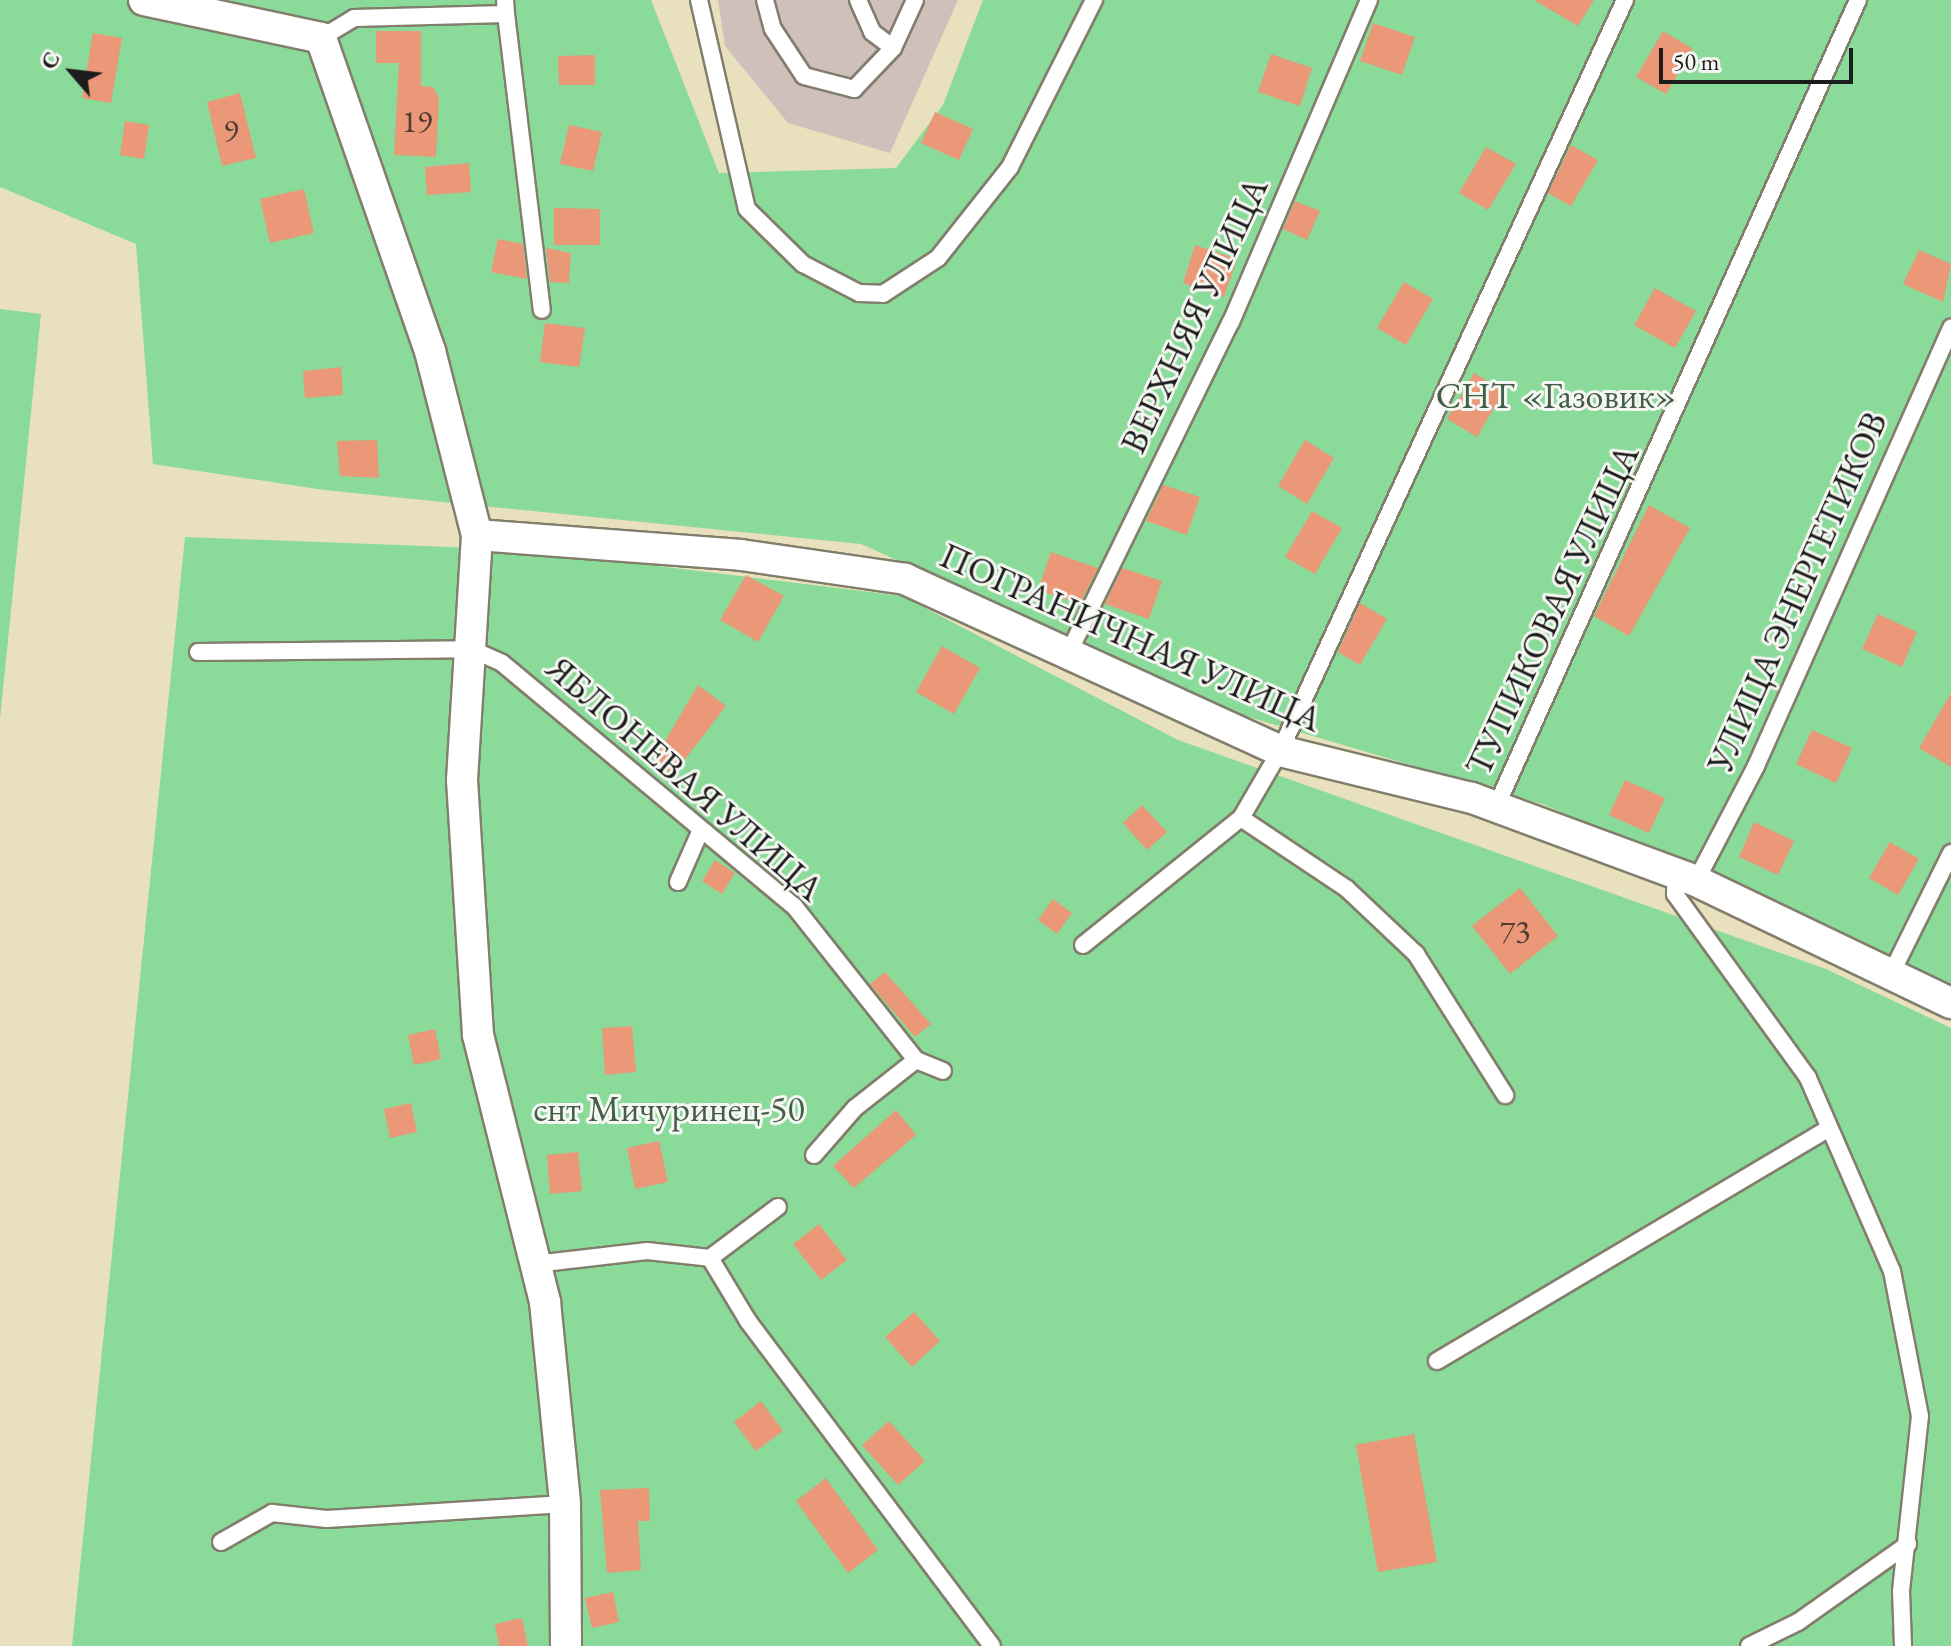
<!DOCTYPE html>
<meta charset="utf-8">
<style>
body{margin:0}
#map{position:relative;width:1951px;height:1646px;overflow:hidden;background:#e9e1bd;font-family:"EB Garamond",serif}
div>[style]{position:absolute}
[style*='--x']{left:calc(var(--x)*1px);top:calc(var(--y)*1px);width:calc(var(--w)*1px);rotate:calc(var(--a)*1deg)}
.industrial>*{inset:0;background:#cfc0bb}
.green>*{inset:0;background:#8ada9a}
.building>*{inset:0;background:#ea9877}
.roads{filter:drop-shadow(2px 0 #827e6c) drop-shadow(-2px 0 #827e6c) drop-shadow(0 2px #827e6c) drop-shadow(0 -2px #827e6c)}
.service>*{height:16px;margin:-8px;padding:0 8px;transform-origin:8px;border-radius:8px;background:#fff}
.minor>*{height:30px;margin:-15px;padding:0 15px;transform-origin:15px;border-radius:15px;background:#fff}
span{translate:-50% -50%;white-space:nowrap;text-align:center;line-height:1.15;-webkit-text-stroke:6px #f6f6f2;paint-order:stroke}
.number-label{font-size:32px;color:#503b33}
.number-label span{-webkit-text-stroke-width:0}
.street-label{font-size:36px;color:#1c1c1c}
.park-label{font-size:36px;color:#425e48}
.north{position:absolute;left:32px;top:32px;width:80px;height:80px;-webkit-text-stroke:6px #f6f6f2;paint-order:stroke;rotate:298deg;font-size:22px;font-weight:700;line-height:32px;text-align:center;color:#1c1c1c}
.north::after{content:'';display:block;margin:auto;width:28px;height:36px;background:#1c1c1c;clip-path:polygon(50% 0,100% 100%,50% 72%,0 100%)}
.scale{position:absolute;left:1659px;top:48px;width:194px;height:36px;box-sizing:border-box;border:4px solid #1c1c1c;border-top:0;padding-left:10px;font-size:24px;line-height:28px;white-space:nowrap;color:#1c1c1c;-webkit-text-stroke:6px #f6f6f2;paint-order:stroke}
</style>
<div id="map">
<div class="industrial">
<i style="clip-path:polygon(718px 0,958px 0,890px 153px,788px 123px,725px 46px)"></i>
</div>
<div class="green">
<i style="clip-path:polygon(0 0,651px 0,719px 173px,896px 168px,943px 105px,983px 0,1951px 0,1951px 984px,1545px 805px,1242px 715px,861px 544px,324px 490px,153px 464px,136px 244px,0 187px)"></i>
<i style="clip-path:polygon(0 309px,41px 314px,0 719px)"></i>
<i style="clip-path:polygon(185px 537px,527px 550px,902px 596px,1178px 740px,1826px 969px,1951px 1028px,1951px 1646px,72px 1646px)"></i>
</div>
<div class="building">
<i style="clip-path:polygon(1534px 0,1594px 0,1578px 26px)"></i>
<i style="clip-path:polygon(1373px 23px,1415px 37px,1402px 75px,1360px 61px)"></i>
<i style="clip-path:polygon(376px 31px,421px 31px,421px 86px,433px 87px,439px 97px,436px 157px,394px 155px,399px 63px,376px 63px)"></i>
<i style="clip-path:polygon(1663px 31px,1693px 49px,1666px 94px,1636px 77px)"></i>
<i style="clip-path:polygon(93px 33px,122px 38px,111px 103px,82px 98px)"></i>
<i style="clip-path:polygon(1271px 54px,1312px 68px,1300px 106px,1258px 92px)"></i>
<i style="clip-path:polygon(595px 55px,595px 85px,559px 85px,558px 56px)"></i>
<i style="clip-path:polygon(240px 93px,256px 158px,222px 166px,207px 102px)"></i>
<i style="clip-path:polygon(935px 112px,973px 129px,959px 160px,921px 143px)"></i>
<i style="clip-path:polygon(125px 121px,149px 125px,144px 159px,120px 155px)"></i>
<i style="clip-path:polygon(569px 125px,602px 132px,593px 171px,560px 164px)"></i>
<i style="clip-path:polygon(1571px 145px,1598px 160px,1571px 206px,1548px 193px)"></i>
<i style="clip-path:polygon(1486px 147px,1516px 164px,1488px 210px,1459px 193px)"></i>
<i style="clip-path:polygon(469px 163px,471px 192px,427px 195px,425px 167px)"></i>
<i style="clip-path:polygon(304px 189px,314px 233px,270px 243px,260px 199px)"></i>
<i style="clip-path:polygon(1295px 201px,1320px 211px,1307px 240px,1283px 229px)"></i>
<i style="clip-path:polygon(554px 208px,600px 209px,600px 245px,554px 245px)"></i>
<i style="clip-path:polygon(498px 239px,523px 244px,527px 279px,491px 272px)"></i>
<i style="clip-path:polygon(1195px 245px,1237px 259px,1224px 297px,1183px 283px)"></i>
<i style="clip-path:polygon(546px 248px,571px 253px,569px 283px,550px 282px)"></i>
<i style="clip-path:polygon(1919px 250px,1951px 264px,1943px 302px,1903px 284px)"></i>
<i style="clip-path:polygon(1404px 282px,1433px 299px,1406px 345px,1377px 328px)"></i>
<i style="clip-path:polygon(1655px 288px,1696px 311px,1675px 348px,1634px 325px)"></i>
<i style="clip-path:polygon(545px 323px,585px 328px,579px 367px,540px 362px)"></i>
<i style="clip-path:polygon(341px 367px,343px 395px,305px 398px,303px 371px)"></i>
<i style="clip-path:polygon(1474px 373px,1504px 391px,1477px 437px,1447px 419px)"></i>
<i style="clip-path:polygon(377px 440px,379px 478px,340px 476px,337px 441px)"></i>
<i style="clip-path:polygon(1305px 440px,1334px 458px,1307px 504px,1278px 486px)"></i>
<i style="clip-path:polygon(1163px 485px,1200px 497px,1187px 535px,1146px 521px)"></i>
<i style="clip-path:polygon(1649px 505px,1690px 528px,1629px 636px,1594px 616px)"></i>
<i style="clip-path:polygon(1312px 511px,1342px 528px,1315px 574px,1285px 557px)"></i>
<i style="clip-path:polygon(1051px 552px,1098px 568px,1080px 604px,1038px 590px)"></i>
<i style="clip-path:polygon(1122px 568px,1162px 581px,1149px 619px,1105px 604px)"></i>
<i style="clip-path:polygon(746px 575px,784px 596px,758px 642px,720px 620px)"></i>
<i style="clip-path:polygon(1360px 603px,1387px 619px,1360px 665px,1338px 652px)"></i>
<i style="clip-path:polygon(1878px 614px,1917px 632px,1902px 667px,1862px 649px)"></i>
<i style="clip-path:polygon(942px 646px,980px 668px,954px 714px,916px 692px)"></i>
<i style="clip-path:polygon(698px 685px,726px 706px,673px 775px,654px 760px)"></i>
<i style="clip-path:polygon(1951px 693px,1951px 767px,1919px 748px)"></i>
<i style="clip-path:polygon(1812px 730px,1852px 748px,1836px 783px,1796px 764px)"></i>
<i style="clip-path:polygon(1625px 780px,1665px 798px,1649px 833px,1609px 815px)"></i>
<i style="clip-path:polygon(1142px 805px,1167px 832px,1147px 850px,1123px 823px)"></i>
<i style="clip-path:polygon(1754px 822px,1794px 841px,1778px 875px,1739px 857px)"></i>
<i style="clip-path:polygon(1890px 842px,1919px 859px,1898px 895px,1869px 878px)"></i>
<i style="clip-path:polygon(715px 860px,735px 873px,722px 894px,702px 881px)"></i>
<i style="clip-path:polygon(1520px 888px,1558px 936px,1510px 974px,1472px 926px)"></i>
<i style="clip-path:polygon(1053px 899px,1072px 913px,1057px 934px,1038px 920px)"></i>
<i style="clip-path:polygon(885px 972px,931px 1024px,915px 1037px,870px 984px)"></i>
<i style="clip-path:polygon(632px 1026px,636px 1072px,605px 1075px,602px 1028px)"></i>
<i style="clip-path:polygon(435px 1029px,441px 1059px,414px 1065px,408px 1035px)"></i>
<i style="clip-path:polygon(411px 1103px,417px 1132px,390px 1138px,384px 1109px)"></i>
<i style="clip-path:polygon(896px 1110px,916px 1135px,854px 1188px,833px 1166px)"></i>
<i style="clip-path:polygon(659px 1141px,668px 1182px,635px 1189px,627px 1148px)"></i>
<i style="clip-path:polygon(578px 1152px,582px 1191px,550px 1194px,547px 1155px)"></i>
<i style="clip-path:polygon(819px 1224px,847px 1260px,821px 1280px,793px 1244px)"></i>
<i style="clip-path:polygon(914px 1312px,940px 1341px,912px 1367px,885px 1337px)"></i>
<i style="clip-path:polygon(761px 1401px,783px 1431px,756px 1451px,734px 1422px)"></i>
<i style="clip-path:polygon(889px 1421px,925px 1461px,898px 1485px,862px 1445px)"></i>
<i style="clip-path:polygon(1414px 1434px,1437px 1562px,1378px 1572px,1356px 1445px)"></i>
<i style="clip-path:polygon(826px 1478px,878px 1550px,848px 1573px,796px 1501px)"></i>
<i style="clip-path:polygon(649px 1488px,650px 1521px,638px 1521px,641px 1570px,607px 1573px,600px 1490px)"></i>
<i style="clip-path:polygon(613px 1592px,619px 1622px,592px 1628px,585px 1598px)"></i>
<i style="clip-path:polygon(522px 1618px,528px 1646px,499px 1646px,495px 1624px)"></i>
</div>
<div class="roads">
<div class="service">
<i style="--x:699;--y:0;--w:214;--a:77.1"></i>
<i style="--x:747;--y:209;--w:78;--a:44.5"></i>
<i style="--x:803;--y:264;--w:63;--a:27.4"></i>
<i style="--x:859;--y:293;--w:24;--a:2"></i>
<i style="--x:883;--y:294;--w:66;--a:-33.2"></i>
<i style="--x:938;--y:258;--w:116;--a:-51.6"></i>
<i style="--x:1010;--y:167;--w:187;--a:-63.3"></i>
<i style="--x:765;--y:0;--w:30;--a:75"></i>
<i style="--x:773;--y:29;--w:56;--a:56.6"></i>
<i style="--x:804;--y:76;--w:52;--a:14.6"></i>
<i style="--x:854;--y:89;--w:57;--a:-46.4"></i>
<i style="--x:893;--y:48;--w:53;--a:-65.4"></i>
<i style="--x:858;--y:0;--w:35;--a:66"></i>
<i style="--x:872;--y:32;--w:26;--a:37"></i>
<i style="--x:506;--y:14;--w:298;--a:83.1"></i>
<i style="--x:321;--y:38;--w:39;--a:-31"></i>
<i style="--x:354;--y:18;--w:152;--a:-1.5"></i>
<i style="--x:506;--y:14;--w:14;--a:-94"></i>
<i style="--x:198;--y:652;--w:273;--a:-0.6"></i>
<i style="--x:471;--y:649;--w:34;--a:24"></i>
<i style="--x:502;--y:663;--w:380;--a:39.8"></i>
<i style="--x:794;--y:906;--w:196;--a:51.6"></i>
<i style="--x:916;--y:1060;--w:29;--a:22"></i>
<i style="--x:1068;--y:654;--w:370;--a:-63.9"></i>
<i style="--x:1231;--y:322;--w:350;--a:-66.8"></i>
<i style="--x:1496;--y:807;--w:884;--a:-65.84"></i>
<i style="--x:1241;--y:818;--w:128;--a:33.8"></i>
<i style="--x:1347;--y:889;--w:95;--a:43.3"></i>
<i style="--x:1416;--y:954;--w:167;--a:57.7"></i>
<i style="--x:1676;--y:873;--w:21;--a:93"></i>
<i style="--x:1675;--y:894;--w:227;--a:54.1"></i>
<i style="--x:1808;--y:1078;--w:210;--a:66.5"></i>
<i style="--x:1892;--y:1271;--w:148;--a:79.1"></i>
<i style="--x:1920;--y:1416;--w:176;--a:96.2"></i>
<i style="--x:1901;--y:1591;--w:55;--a:87.9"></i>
<i style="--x:1696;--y:881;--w:130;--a:-62.4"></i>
<i style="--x:1756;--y:766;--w:480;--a:-66"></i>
<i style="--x:678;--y:882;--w:55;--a:-66.3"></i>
<i style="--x:1083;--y:945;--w:203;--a:-38.8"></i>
<i style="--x:1241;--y:818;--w:78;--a:-59.8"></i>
<i style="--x:1280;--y:751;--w:826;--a:-65.33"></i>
<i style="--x:1891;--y:974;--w:135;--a:-63.6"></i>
<i style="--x:814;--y:1155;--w:62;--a:-48.9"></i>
<i style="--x:855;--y:1108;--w:78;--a:-38.2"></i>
<i style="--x:710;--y:1258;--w:85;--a:-36.9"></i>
<i style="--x:535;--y:1264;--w:113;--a:-6.6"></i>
<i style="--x:647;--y:1251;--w:63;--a:6.3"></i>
<i style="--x:710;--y:1258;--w:74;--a:58.9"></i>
<i style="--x:748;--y:1321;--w:406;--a:53.1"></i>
<i style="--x:1437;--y:1361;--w:456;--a:-30.7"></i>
<i style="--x:221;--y:1542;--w:59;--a:-29.6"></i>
<i style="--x:272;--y:1513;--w:55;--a:6.2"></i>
<i style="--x:327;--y:1519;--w:238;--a:-3.6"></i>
<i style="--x:1749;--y:1646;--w:55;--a:-26.1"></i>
<i style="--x:1798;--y:1622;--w:135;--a:-35.3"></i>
</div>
<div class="minor">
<i style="--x:144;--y:0;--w:181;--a:12.1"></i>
<i style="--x:321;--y:38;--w:331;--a:70.8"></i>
<i style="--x:430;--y:351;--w:190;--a:75.7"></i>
<i style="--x:477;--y:535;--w:245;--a:93.5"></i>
<i style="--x:462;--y:780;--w:256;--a:86.4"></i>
<i style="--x:478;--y:1035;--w:275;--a:75.9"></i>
<i style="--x:545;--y:1302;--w:203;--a:84.3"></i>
<i style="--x:565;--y:1504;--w:142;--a:89.6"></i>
<i style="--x:477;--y:535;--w:265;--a:4.3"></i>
<i style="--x:741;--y:555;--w:166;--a:8.3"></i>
<i style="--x:905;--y:579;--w:413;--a:24.6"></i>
<i style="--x:1280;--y:751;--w:198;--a:13.8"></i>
<i style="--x:1472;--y:798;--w:239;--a:20.3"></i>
<i style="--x:1696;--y:881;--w:283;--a:25.6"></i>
</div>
</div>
<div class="number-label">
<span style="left:417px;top:121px">19</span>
<span style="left:231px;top:130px">9</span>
<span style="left:1515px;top:931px">73</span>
</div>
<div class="street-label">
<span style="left:1194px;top:315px;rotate:-65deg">ВЕРХНЯЯ УЛИЦА</span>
<span style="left:1797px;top:592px;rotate:-66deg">УЛИЦА ЭНЕРГЕТИКОВ</span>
<span style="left:1552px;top:610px;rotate:-65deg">ТУПИКОВАЯ УЛИЦА</span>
<span style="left:1131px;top:637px;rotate:24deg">ПОГРАНИЧНАЯ УЛИЦА</span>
<span style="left:685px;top:778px;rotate:41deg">ЯБЛОНЕВАЯ УЛИЦА</span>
</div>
<div class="park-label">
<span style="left:1556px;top:396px">СНТ «Газовик»</span>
<span style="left:669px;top:1109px">снт Мичуринец-50</span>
</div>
<div class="north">С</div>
<div class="scale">50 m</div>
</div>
